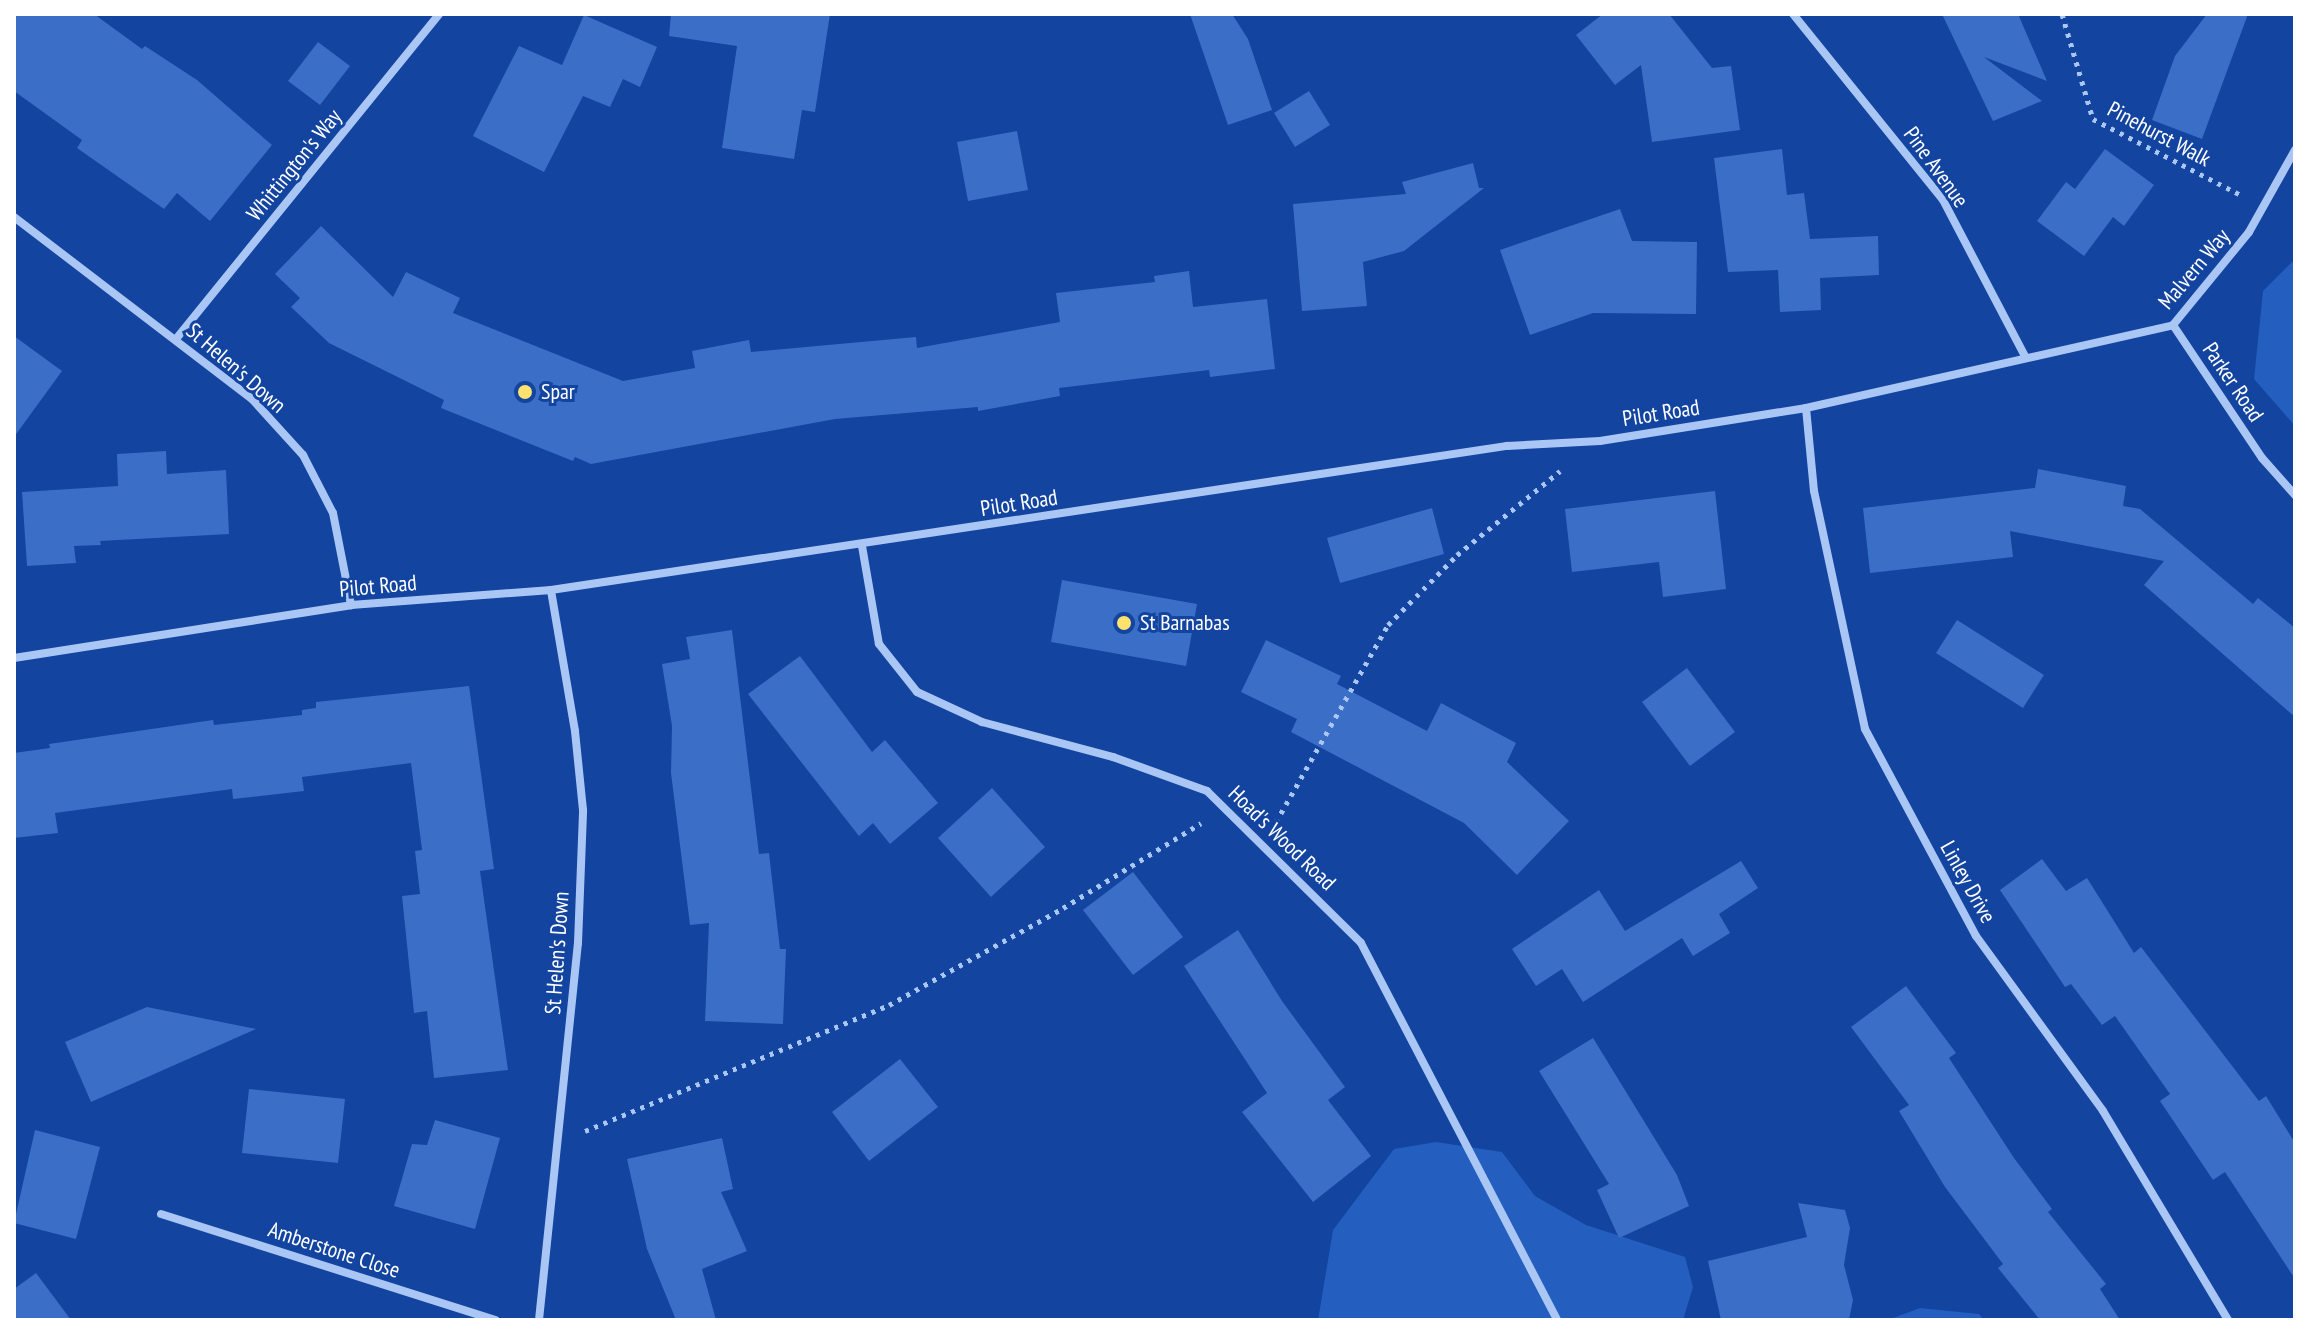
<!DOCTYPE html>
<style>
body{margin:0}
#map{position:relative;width:2309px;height:1334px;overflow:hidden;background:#1244a0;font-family:"PT Sans Narrow",sans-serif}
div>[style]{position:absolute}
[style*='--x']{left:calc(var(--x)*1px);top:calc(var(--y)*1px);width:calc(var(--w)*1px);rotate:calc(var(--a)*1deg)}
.green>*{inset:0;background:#245ebf}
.building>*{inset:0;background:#3b6ec7}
.path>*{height:5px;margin-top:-2.5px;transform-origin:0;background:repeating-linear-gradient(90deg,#aac6f5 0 4px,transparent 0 10px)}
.street>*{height:8px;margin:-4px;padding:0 4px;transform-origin:4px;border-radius:4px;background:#aac6f5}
.dots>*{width:22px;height:22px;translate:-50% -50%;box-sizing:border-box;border:4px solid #1244a0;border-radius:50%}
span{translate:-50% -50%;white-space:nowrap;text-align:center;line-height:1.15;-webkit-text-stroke:6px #1244a0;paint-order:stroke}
.street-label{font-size:22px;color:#fff}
.poi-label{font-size:22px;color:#fff}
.left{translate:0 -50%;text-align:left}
.frame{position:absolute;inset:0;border:16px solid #fff;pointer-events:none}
</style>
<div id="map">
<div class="green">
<i style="clip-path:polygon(2295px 259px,2295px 426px,2254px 379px,2263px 291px)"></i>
<i style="clip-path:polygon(1436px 1142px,1502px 1152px,1535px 1196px,1586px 1225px,1685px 1257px,1693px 1287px,1683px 1320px,1318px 1320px,1333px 1230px,1394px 1149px)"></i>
<i style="clip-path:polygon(1920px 1308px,1979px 1314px,1984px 1320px,1888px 1320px)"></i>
</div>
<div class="building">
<i style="clip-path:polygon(14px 14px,94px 14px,142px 49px,145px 46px,197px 80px,272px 145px,210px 221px,177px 193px,164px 209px,77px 148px,82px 140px,14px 91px)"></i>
<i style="clip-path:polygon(671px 14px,830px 14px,815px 112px,802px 110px,794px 159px,722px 148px,737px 46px,669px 36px)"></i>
<i style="clip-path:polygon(1190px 14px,1232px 14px,1248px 39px,1272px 110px,1228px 125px)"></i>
<i style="clip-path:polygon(1603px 14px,1669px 14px,1712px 68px,1731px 66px,1740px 130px,1652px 142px,1641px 65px,1615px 85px,1576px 35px)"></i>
<i style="clip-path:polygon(1942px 14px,2018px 14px,2047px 81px,1984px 57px,2042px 101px,1993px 121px)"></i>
<i style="clip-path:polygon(2207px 14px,2248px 14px,2202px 139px,2152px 120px,2175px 56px)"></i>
<i style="clip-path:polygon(584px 15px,657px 47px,640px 87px,623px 79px,610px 107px,583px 96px,544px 172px,473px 136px,519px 46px,562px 65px)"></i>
<i style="clip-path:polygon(318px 42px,350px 66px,320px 105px,288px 81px)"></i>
<i style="clip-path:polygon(1309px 91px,1330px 125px,1295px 147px,1274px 113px)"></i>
<i style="clip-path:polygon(1017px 131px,1028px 190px,968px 201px,957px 142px)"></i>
<i style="clip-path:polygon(1782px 149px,1787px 195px,1804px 193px,1810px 239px,1878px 236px,1879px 275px,1820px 278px,1821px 310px,1780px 312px,1778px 270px,1728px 272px,1714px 158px)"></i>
<i style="clip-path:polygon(2105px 149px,2154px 185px,2124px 226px,2113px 217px,2084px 256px,2037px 221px,2066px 182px,2075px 189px)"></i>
<i style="clip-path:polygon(1473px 163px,1479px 188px,1484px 188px,1404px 251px,1363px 262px,1367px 306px,1302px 311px,1293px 204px,1406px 194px,1402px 182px)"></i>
<i style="clip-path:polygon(1620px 209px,1632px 241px,1697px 242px,1696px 314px,1593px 313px,1530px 335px,1500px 250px)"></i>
<i style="clip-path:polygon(321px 226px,393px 297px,406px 272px,460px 298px,453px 313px,623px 381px,695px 368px,692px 351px,749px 340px,751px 352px,916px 337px,917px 348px,1060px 322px,1056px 293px,1155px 282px,1154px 276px,1189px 271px,1193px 307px,1267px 299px,1275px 369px,1210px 377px,1209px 370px,1059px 388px,1060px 396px,978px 411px,978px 407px,835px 419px,591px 464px,575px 457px,573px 461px,441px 408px,444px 400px,329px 343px,291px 307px,300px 298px,275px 274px)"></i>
<i style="clip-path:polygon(14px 336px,62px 371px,14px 437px)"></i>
<i style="clip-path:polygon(166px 451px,167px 474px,226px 470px,229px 534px,100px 541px,101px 545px,74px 546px,76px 563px,27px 566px,22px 492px,118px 486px,117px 454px)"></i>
<i style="clip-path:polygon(2038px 469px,2126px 486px,2123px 506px,2140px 509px,2253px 604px,2258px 598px,2295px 628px,2295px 717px,2144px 585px,2164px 561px,2010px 531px,2013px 557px,1870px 573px,1863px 508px,2035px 488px)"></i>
<i style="clip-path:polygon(1715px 491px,1726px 589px,1663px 597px,1659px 562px,1572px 572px,1565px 509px)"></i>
<i style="clip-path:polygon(1432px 508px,1444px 554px,1340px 583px,1327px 538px)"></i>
<i style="clip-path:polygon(1062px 580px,1197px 604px,1186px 666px,1051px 642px)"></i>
<i style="clip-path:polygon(1957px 620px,2044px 675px,2023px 708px,1936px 653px)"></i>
<i style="clip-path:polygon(732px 630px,759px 854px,769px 853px,780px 949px,786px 949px,783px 1024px,705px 1021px,709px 923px,690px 925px,671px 773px,672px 726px,662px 664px,690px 659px,686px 637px)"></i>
<i style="clip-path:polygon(1266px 640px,1341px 676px,1337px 684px,1427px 731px,1441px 703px,1516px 743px,1507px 762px,1569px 821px,1517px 875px,1464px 823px,1291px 732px,1297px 719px,1241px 692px)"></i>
<i style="clip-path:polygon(800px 656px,872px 752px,885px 740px,938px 803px,890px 844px,873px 823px,859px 836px,748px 694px)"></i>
<i style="clip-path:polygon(1687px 668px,1735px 732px,1690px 766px,1642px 702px)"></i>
<i style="clip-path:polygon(469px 686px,494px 869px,480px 871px,508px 1070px,434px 1078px,427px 1011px,414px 1013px,402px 896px,420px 894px,415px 851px,422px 850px,411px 763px,302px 777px,304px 791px,233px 799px,232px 789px,55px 813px,58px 833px,14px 838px,14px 753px,50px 748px,49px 744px,213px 720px,214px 725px,302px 715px,302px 710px,316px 708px,316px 702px)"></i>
<i style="clip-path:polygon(992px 788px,1045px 847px,991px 897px,938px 838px)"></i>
<i style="clip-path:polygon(2042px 859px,2066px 891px,2087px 878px,2134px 953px,2141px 947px,2259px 1101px,2266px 1096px,2295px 1143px,2295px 1279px,2225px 1172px,2213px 1180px,2160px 1101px,2170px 1094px,2115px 1016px,2102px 1025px,2071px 984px,2065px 987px,2000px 890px)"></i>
<i style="clip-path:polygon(1741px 861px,1758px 888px,1719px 914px,1730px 933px,1693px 956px,1682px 938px,1583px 1002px,1562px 969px,1536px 986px,1512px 949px,1599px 890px,1625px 931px)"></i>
<i style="clip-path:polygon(1133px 872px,1183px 937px,1133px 975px,1083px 910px)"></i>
<i style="clip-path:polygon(1238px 930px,1282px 1001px,1345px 1087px,1328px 1100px,1371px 1156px,1313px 1202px,1242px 1112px,1267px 1093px,1184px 966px)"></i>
<i style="clip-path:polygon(1906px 986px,1956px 1053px,1949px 1058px,2014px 1158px,2052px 1209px,2048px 1212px,2106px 1284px,2100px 1289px,2120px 1320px,2040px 1320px,1998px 1268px,2003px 1264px,1945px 1187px,1899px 1111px,1909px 1105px,1851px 1027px)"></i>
<i style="clip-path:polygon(147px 1007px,256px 1029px,91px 1102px,65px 1042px)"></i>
<i style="clip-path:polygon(1593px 1038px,1677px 1175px,1689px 1206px,1619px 1238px,1597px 1190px,1609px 1184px,1539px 1071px)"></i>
<i style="clip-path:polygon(900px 1059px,938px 1107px,869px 1161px,832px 1112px)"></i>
<i style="clip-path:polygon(249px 1089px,345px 1099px,338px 1163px,242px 1153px)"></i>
<i style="clip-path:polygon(435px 1120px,500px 1138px,475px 1229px,394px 1206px,412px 1144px,427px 1145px)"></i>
<i style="clip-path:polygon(35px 1130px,100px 1147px,76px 1239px,14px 1223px)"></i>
<i style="clip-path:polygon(722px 1138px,733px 1189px,721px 1192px,747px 1251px,702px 1269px,716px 1320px,676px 1320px,647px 1249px,627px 1159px)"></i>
<i style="clip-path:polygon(1798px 1203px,1845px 1210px,1850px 1228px,1844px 1265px,1853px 1300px,1849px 1320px,1721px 1320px,1708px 1261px,1807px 1237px)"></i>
<i style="clip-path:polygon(36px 1273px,71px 1320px,14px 1320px,14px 1289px)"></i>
</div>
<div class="path">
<i style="--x:2062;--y:14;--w:109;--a:73.6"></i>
<i style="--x:2093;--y:119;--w:166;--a:27.2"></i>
<i style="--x:1276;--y:822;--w:227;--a:-60.4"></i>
<i style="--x:1388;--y:625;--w:98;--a:-45.4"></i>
<i style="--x:1457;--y:555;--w:133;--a:-39.2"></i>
<i style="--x:585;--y:1131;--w:329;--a:-22.5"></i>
<i style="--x:889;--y:1005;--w:199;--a:-29.1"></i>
<i style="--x:1063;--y:908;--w:162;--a:-31.6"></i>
</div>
<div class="street">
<i style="--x:1793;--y:14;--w:239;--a:51.1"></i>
<i style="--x:1943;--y:200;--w:176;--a:62.3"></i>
<i style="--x:14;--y:217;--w:300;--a:37.4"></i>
<i style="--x:252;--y:399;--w:76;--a:47.7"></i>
<i style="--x:303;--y:455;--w:65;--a:62.7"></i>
<i style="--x:333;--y:513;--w:94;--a:78.9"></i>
<i style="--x:2173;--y:325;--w:160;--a:56.2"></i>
<i style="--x:2262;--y:458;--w:50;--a:48.3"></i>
<i style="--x:176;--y:339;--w:418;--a:-51"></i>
<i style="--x:1806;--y:408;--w:83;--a:84.5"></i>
<i style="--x:1814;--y:491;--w:243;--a:77.9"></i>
<i style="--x:1865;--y:729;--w:235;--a:61.8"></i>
<i style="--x:1976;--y:936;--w:216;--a:54"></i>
<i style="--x:2103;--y:1111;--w:244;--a:59.1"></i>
<i style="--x:862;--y:546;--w:99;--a:80.2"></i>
<i style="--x:879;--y:644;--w:61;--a:51.6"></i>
<i style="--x:917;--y:692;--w:72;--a:24.8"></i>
<i style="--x:982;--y:722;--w:136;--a:15"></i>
<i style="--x:1113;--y:757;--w:100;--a:19.9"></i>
<i style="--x:1207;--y:791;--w:216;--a:44.6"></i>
<i style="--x:1361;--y:943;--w:425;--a:62.5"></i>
<i style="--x:14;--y:658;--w:341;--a:-8.9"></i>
<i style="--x:351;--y:605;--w:201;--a:-4.3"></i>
<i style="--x:551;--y:590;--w:967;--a:-8.57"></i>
<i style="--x:1507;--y:446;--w:93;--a:-3.1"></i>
<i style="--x:1600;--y:441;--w:209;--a:-9.1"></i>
<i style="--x:1806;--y:408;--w:376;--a:-12.7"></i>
<i style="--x:2173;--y:325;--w:120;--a:-50.7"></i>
<i style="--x:2249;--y:232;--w:94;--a:-60.7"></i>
<i style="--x:161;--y:1214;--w:351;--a:17.6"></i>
<i style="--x:539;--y:1320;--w:379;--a:-84.1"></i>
<i style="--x:578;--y:943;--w:133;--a:-87.8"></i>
<i style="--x:583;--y:810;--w:79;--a:-95.8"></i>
<i style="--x:575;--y:731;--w:143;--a:-99.7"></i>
</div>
<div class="dots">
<i style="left:525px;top:392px;background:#ffe16e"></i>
<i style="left:1124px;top:623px;background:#ffe16e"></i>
</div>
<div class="street-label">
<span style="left:2159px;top:134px;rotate:28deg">Pinehurst Walk</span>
<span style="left:294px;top:165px;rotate:-51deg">Whittington's Way</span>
<span style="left:1936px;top:167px;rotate:54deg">Pine Avenue</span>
<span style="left:2194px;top:269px;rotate:-50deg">Malvern Way</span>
<span style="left:236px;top:368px;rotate:41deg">St Helen's Down</span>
<span style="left:2233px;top:382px;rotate:56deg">Parker Road</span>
<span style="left:1661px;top:413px;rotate:-9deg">Pilot Road</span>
<span style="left:1019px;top:503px;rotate:-9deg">Pilot Road</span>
<span style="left:378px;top:586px;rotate:-5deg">Pilot Road</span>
<span style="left:1282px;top:838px;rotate:44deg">Hoad's Wood Road</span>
<span style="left:1968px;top:882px;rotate:61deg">Linley Drive</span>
<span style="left:557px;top:953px;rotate:-86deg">St Helen's Down</span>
<span style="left:334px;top:1250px;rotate:18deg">Amberstone Close</span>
</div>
<div class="poi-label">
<span class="left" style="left:541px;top:392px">Spar</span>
<span class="left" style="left:1140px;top:623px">St Barnabas</span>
</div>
<div class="frame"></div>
</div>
